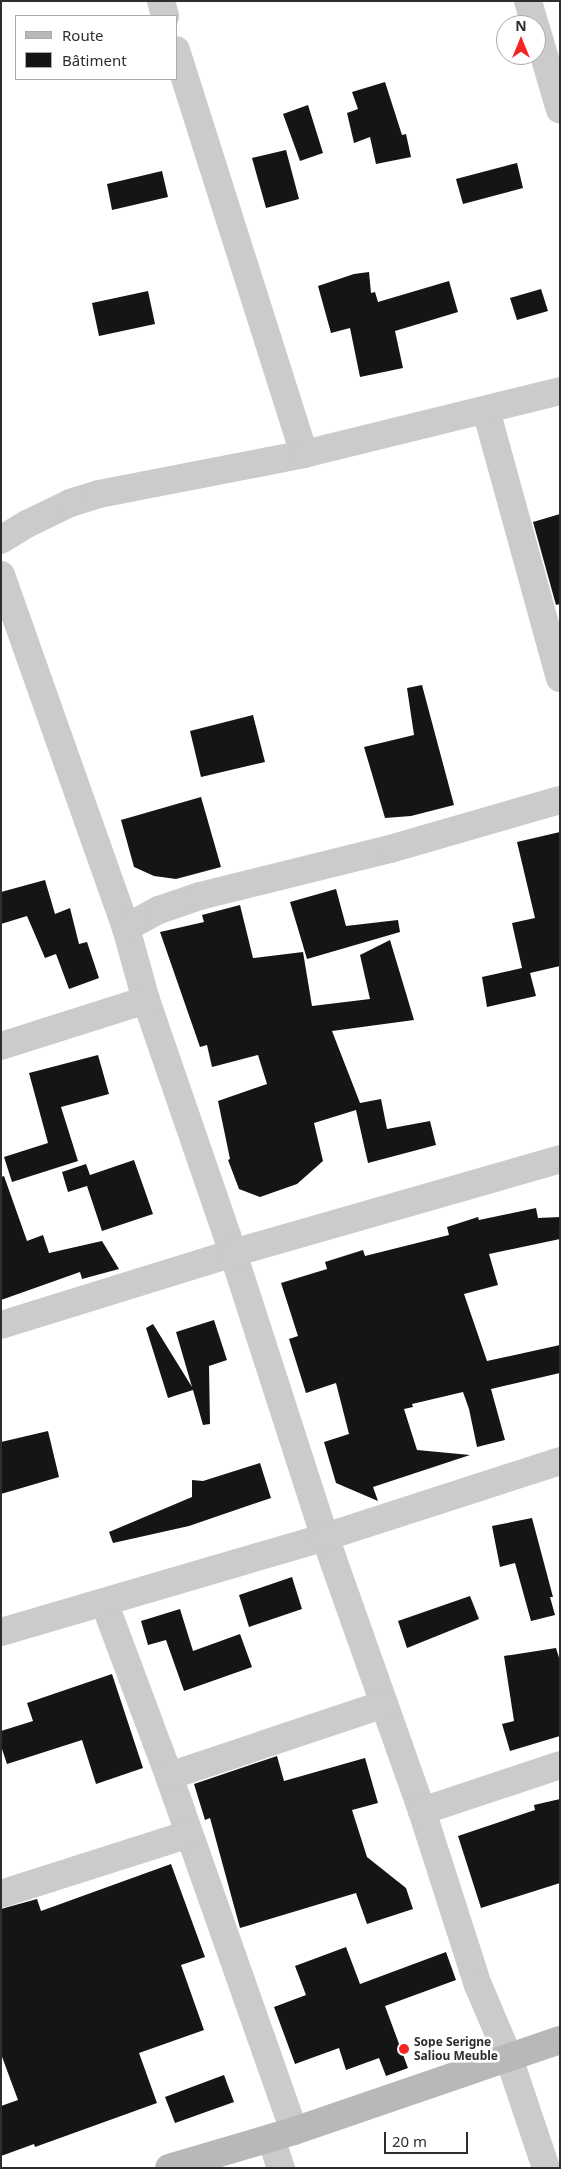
<!DOCTYPE html>
<meta charset="utf-8">
<style>
body{margin:0}
#map{position:relative;width:561px;height:2169px;overflow:hidden;background:#fff;font-family:"Noto Sans",sans-serif}
div>[style]{position:absolute}
[style*='--x']{left:calc(var(--x)*1px);top:calc(var(--y)*1px);width:calc(var(--w)*1px);rotate:calc(var(--a)*1deg)}
.building>*{inset:0;background:#151515}
.minor>*{height:28px;margin:-14px;padding:0 14px;transform-origin:14px;border-radius:14px;background:#cbcbcb}
.tertiary>*{height:28px;margin:-14px;padding:0 14px;transform-origin:14px;border-radius:14px;background:#cbcbcb}
.secondary>*{height:28px;margin:-14px;padding:0 14px;transform-origin:14px;border-radius:14px;background:#b8b8b8}
.dots>*{width:14px;height:14px;translate:-50% -50%;box-sizing:border-box;border:2px solid #fff;border-radius:50%}
span{translate:-50% -50%;white-space:nowrap;text-align:center;line-height:1.15;-webkit-text-stroke:5px #fff;paint-order:stroke}
.poi-label{font-size:12px;color:#2e2e2e;font-weight:700}
.left{translate:0 -50%;text-align:left}
.frame{position:absolute;inset:0;border:2px solid #2e2e2e;pointer-events:none}
.legend{position:absolute;left:15px;top:15px;width:162px;height:65px;box-sizing:border-box;background:#fff;border:1px solid #ababab;margin:0;padding:6px 9px;list-style:none;font-size:15px;color:#2e2e2e}
.legend li{display:flex;align-items:center;gap:10px;height:25px}
.legend b{width:25px;border:1px solid #ababab}
.north{position:absolute;left:496px;top:15px;width:50px;height:50px;box-sizing:border-box;background:#fff;border:1px solid #ababab;border-radius:50%;rotate:0deg;font-size:14px;font-weight:700;line-height:20px;text-align:center;color:#2e2e2e}
.north::after{content:'';display:block;margin:auto;width:18px;height:22px;background:#f32422;clip-path:polygon(50% 0,100% 100%,50% 72%,0 100%)}
.scale{position:absolute;left:384px;top:2132px;width:84px;height:22px;box-sizing:border-box;border:2px solid #2e2e2e;border-top:0;padding-left:6px;font-size:15px;line-height:18px;white-space:nowrap;color:#2e2e2e;-webkit-text-stroke:4px #fff;paint-order:stroke}
</style>
<div id="map">
<div class="building">
<i style="clip-path:polygon(385px 82px,402px 135px,406px 134px,411px 157px,376px 164px,370px 137px,354px 143px,347px 113px,358px 109px,352px 92px)"></i>
<i style="clip-path:polygon(308px 105px,323px 153px,300px 161px,283px 114px)"></i>
<i style="clip-path:polygon(286px 150px,299px 199px,266px 208px,252px 158px)"></i>
<i style="clip-path:polygon(517px 163px,523px 188px,463px 204px,456px 179px)"></i>
<i style="clip-path:polygon(162px 171px,168px 197px,112px 210px,107px 184px)"></i>
<i style="clip-path:polygon(369px 272px,371px 293px,375px 292px,378px 302px,449px 281px,458px 312px,395px 331px,403px 368px,360px 377px,350px 328px,331px 333px,318px 286px,354px 274px)"></i>
<i style="clip-path:polygon(541px 289px,548px 311px,517px 320px,510px 298px)"></i>
<i style="clip-path:polygon(148px 291px,155px 324px,99px 336px,92px 303px)"></i>
<i style="clip-path:polygon(560px 514px,560px 604px,556px 605px,533px 522px)"></i>
<i style="clip-path:polygon(422px 685px,454px 805px,411px 816px,385px 818px,364px 747px,414px 735px,407px 688px)"></i>
<i style="clip-path:polygon(253px 715px,265px 762px,201px 777px,190px 731px)"></i>
<i style="clip-path:polygon(201px 797px,221px 867px,176px 879px,154px 876px,134px 867px,121px 820px)"></i>
<i style="clip-path:polygon(560px 832px,560px 966px,530px 973px,536px 996px,487px 1007px,482px 977px,522px 968px,512px 923px,535px 918px,517px 842px)"></i>
<i style="clip-path:polygon(45px 880px,55px 914px,70px 908px,79px 944px,87px 942px,99px 978px,69px 989px,56px 954px,45px 958px,27px 916px,1px 924px,1px 892px)"></i>
<i style="clip-path:polygon(336px 889px,346px 926px,398px 920px,400px 932px,307px 959px,290px 902px)"></i>
<i style="clip-path:polygon(240px 905px,253px 958px,303px 952px,312px 1006px,370px 999px,360px 955px,390px 940px,414px 1020px,332px 1031px,360px 1103px,381px 1099px,387px 1129px,430px 1121px,436px 1145px,368px 1163px,356px 1110px,314px 1123px,323px 1161px,297px 1184px,260px 1197px,239px 1189px,228px 1160px,230px 1159px,218px 1101px,267px 1084px,258px 1055px,212px 1067px,207px 1045px,200px 1047px,160px 932px,204px 922px,202px 915px)"></i>
<i style="clip-path:polygon(98px 1055px,109px 1094px,61px 1107px,78px 1161px,12px 1182px,4px 1157px,48px 1143px,29px 1073px)"></i>
<i style="clip-path:polygon(134px 1160px,153px 1214px,102px 1231px,87px 1186px,68px 1192px,62px 1172px,86px 1164px,90px 1175px)"></i>
<i style="clip-path:polygon(4px 1176px,27px 1241px,43px 1235px,49px 1253px,102px 1241px,119px 1269px,82px 1279px,80px 1272px,1px 1300px,1px 1177px)"></i>
<i style="clip-path:polygon(536px 1208px,538px 1218px,560px 1217px,560px 1239px,489px 1254px,498px 1285px,464px 1294px,487px 1361px,560px 1345px,560px 1373px,491px 1389px,505px 1440px,477px 1447px,469px 1409px,463px 1392px,412px 1404px,413px 1407px,404px 1409px,417px 1450px,470px 1455px,373px 1487px,378px 1501px,336px 1483px,324px 1442px,349px 1434px,336px 1383px,306px 1393px,289px 1339px,298px 1336px,281px 1283px,327px 1269px,325px 1262px,363px 1250px,365px 1256px,449px 1235px,447px 1227px,478px 1217px,479px 1220px)"></i>
<i style="clip-path:polygon(214px 1320px,227px 1360px,209px 1366px,210px 1424px,203px 1425px,193px 1390px,168px 1398px,146px 1328px,153px 1324px,192px 1387px,176px 1332px)"></i>
<i style="clip-path:polygon(48px 1431px,59px 1477px,1px 1494px,1px 1442px)"></i>
<i style="clip-path:polygon(260px 1463px,271px 1498px,189px 1526px,113px 1543px,109px 1532px,192px 1497px,192px 1480px,203px 1481px)"></i>
<i style="clip-path:polygon(532px 1518px,553px 1597px,550px 1597px,555px 1615px,531px 1621px,515px 1563px,500px 1567px,492px 1526px)"></i>
<i style="clip-path:polygon(292px 1577px,302px 1609px,249px 1627px,239px 1595px)"></i>
<i style="clip-path:polygon(470px 1596px,479px 1619px,407px 1648px,398px 1621px)"></i>
<i style="clip-path:polygon(180px 1609px,193px 1651px,240px 1634px,252px 1667px,184px 1691px,166px 1640px,148px 1645px,141px 1621px)"></i>
<i style="clip-path:polygon(556px 1648px,560px 1661px,560px 1736px,510px 1751px,502px 1724px,514px 1721px,504px 1656px)"></i>
<i style="clip-path:polygon(112px 1674px,143px 1768px,96px 1784px,82px 1740px,7px 1764px,1px 1746px,1px 1731px,33px 1721px,27px 1703px)"></i>
<i style="clip-path:polygon(277px 1756px,284px 1781px,365px 1758px,378px 1803px,352px 1810px,367px 1857px,406px 1888px,413px 1909px,367px 1924px,356px 1893px,240px 1928px,210px 1818px,205px 1820px,194px 1784px)"></i>
<i style="clip-path:polygon(560px 1799px,560px 1883px,481px 1908px,458px 1836px,535px 1810px,534px 1805px)"></i>
<i style="clip-path:polygon(171px 1864px,205px 1957px,181px 1965px,204px 2030px,139px 2053px,157px 2103px,35px 2147px,34px 2144px,1px 2156px,1px 2106px,18px 2100px,1px 2054px,1px 1909px,37px 1899px,41px 1911px)"></i>
<i style="clip-path:polygon(346px 1947px,360px 1984px,446px 1952px,456px 1980px,385px 2006px,408px 2068px,386px 2076px,379px 2058px,346px 2070px,339px 2048px,295px 2064px,274px 2007px,306px 1995px,295px 1966px)"></i>
<i style="clip-path:polygon(224px 2075px,234px 2102px,175px 2123px,165px 2097px)"></i>
</div>
<div class="minor">
<i style="--x:161;--y:1;--w:16;--a:75"></i>
<i style="--x:528;--y:1;--w:25;--a:74"></i>
<i style="--x:536;--y:28;--w:85;--a:73.7"></i>
<i style="--x:176;--y:50;--w:424;--a:72.4"></i>
<i style="--x:486;--y:410;--w:278;--a:74.6"></i>
<i style="--x:1;--y:575;--w:374;--a:70.5"></i>
<i style="--x:126;--y:928;--w:75;--a:74.5"></i>
<i style="--x:146;--y:1000;--w:268;--a:71"></i>
<i style="--x:233;--y:1253;--w:299;--a:72.1"></i>
<i style="--x:325;--y:1537;--w:291;--a:70.5"></i>
<i style="--x:422;--y:1811;--w:183;--a:72.2"></i>
<i style="--x:478;--y:1985;--w:79;--a:67"></i>
<i style="--x:509;--y:2058;--w:116;--a:71.4"></i>
<i style="--x:126;--y:928;--w:38;--a:-29"></i>
<i style="--x:159;--y:910;--w:43;--a:-18.9"></i>
<i style="--x:200;--y:896;--w:196;--a:-13.9"></i>
<i style="--x:390;--y:849;--w:177;--a:-16.1"></i>
<i style="--x:1;--y:1046;--w:152;--a:-17.6"></i>
<i style="--x:1;--y:1325;--w:243;--a:-17.2"></i>
<i style="--x:233;--y:1253;--w:340;--a:-16"></i>
<i style="--x:104;--y:1602;--w:186;--a:69.5"></i>
<i style="--x:169;--y:1776;--w:376;--a:70.6"></i>
<i style="--x:1;--y:1632;--w:338;--a:-16.3"></i>
<i style="--x:325;--y:1537;--w:247;--a:-17.9"></i>
<i style="--x:169;--y:1776;--w:227;--a:-18.5"></i>
<i style="--x:422;--y:1811;--w:145;--a:-18.4"></i>
<i style="--x:1;--y:1894;--w:197;--a:-17.7"></i>
<i style="--x:271;--y:2138;--w:32;--a:72"></i>
</div>
<div class="tertiary">
<i style="--x:1;--y:540;--w:31;--a:-32"></i>
<i style="--x:27;--y:524;--w:48;--a:-26"></i>
<i style="--x:70;--y:503;--w:30;--a:-17"></i>
<i style="--x:99;--y:494;--w:209;--a:-11"></i>
<i style="--x:304;--y:454;--w:264;--a:-13.8"></i>
</div>
<div class="secondary">
<i style="--x:169;--y:2168;--w:130;--a:-16.5"></i>
<i style="--x:294;--y:2131;--w:281;--a:-18.9"></i>
</div>
<div class="dots">
<i style="left:404px;top:2049px;background:#f32422"></i>
</div>
<div class="poi-label">
<span class="left" style="left:414px;top:2049px">Sope Serigne<br>Saliou Meuble</span>
</div>
<div class="frame"></div>
<ul class="legend">
<li><b style="height:6px;background:#b8b8b8"></b>Route</li>
<li><b style="height:14px;background:#151515"></b>Bâtiment</li>
</ul>
<div class="north">N</div>
<div class="scale">20 m</div>
</div>
